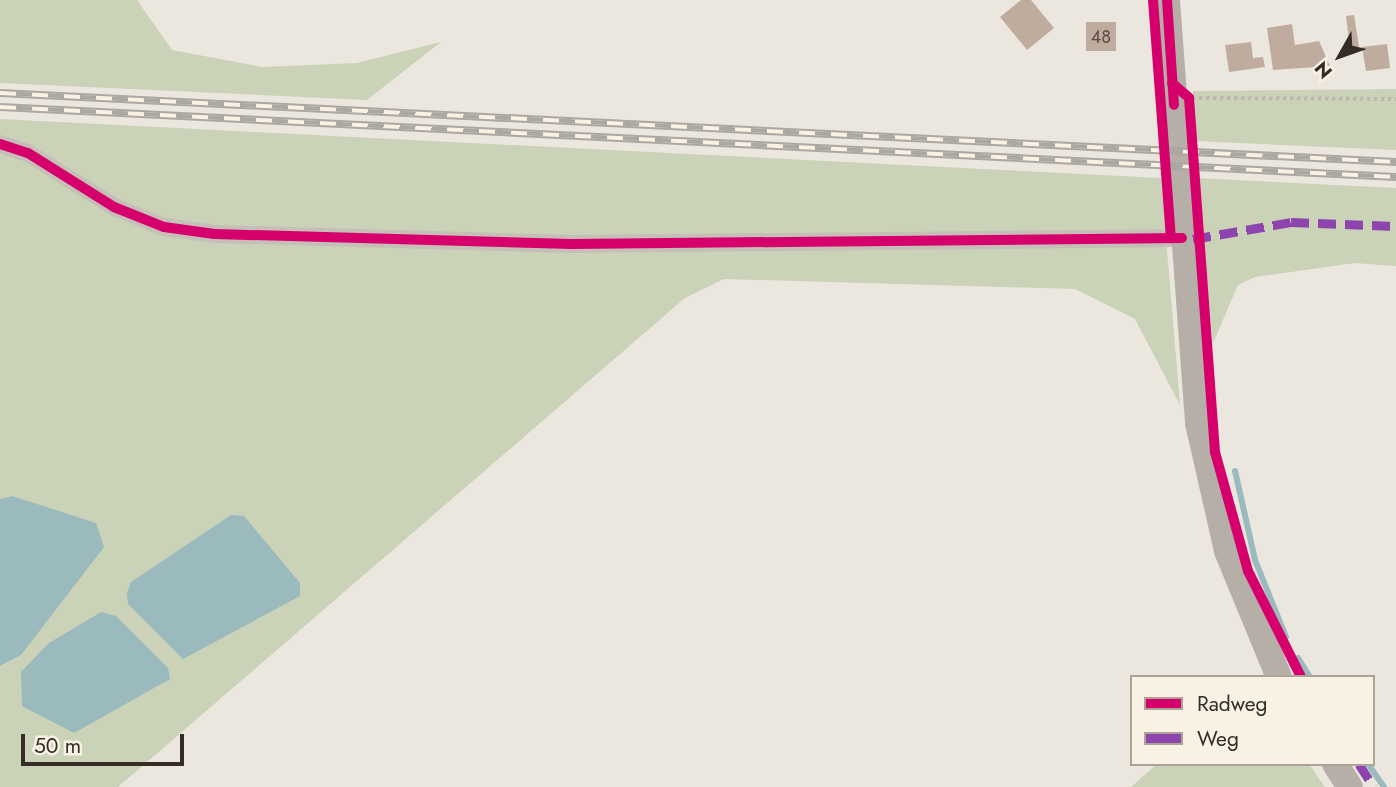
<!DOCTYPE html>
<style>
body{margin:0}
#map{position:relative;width:1396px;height:787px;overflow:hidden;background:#ece7de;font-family:Jost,sans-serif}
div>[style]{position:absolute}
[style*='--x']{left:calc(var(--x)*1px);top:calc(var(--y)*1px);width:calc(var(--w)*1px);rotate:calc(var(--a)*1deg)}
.green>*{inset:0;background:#cad2b8}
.water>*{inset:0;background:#9ababd}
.stream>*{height:6px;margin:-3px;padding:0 3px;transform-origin:3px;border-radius:3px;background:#9ababd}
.building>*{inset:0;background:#c0ac9f}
.path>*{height:3.5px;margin-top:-1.75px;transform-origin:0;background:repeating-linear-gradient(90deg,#bdb7b0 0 3.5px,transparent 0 7px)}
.street>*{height:18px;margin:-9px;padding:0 9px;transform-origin:9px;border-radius:9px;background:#c5bfb7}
.secondary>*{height:26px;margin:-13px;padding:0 13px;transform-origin:13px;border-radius:13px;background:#b6afa8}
.rail>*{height:8px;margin-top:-4px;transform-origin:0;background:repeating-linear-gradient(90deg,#f9f2e4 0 16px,#aca7a2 0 32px);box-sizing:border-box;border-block:2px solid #aca7a2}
.quiet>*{height:9px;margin-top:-4.5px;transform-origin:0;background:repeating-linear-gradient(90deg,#8e44ad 0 18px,transparent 0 27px)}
.cycleway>*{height:10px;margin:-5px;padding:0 5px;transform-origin:5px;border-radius:5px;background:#d6006c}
span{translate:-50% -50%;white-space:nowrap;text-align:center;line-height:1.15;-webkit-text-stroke:7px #f9f2e4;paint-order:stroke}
.number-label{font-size:18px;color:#584c44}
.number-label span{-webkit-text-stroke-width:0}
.legend{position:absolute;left:1130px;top:675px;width:245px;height:91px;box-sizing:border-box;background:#f9f2e4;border:2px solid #aba398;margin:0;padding:9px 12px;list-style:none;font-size:21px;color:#352c26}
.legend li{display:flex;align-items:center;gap:14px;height:35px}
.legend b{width:35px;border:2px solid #aba398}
.north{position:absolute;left:1305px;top:21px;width:70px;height:70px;-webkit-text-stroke:5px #f9f2e4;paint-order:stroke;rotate:230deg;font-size:19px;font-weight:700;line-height:28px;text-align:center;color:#352c26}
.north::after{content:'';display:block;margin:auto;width:24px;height:32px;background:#352c26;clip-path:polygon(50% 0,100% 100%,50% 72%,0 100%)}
.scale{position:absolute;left:21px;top:734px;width:163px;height:32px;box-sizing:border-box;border:4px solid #352c26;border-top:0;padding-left:9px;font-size:21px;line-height:24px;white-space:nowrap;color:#352c26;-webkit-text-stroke:5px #f9f2e4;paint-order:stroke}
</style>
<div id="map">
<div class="green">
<i style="clip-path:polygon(0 0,137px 0,172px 50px,262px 67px,357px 63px,441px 42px,367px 100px,0 83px)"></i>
<i style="clip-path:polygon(1396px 89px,1396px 150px,1194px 141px,1193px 91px)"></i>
<i style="clip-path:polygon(0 119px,1161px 178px,1180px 405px,1135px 319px,1075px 289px,724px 279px,685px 298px,118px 787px,0 787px,0 666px,21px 655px,12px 496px,0 499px)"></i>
<i style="clip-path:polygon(1197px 178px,1396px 188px,1396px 266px,1355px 263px,1255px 277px,1238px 285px,1213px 343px)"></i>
<i style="clip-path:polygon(1157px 764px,1309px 764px,1325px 787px,1131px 787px)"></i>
</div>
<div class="water">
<i style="clip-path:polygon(12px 496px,96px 523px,104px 547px,21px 655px,0 666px,0 499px)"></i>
<i style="clip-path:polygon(231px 515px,244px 516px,300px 583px,300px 596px,183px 659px,128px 604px,127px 593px,131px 582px)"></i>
<i style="clip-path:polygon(101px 612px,116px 616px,168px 668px,170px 679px,74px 733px,22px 706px,21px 672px,49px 643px)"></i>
</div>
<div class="stream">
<i style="--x:1235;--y:471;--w:91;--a:77.3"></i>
<i style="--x:1255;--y:560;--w:83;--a:68.1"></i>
<i style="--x:1298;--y:658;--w:22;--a:58"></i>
<i style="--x:1368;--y:764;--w:28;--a:55"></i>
</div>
<div class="building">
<i style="clip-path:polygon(1021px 0,1031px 0,1054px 28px,1027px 50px,1000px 17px)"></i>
<i style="clip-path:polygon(1354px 15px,1359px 47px,1350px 48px,1346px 16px)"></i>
<i style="clip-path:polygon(1086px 22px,1116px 22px,1116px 51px,1086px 51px)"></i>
<i style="clip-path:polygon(1292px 24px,1295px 45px,1319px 41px,1330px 66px,1273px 70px,1267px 28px)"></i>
<i style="clip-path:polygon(1251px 42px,1253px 58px,1263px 57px,1265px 67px,1229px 72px,1225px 45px)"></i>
<i style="clip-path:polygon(1387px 44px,1390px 68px,1366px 71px,1362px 47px)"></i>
</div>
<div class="path">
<i style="--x:1199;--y:98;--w:197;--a:0.3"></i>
</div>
<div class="street">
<i style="--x:0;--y:144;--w:29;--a:18"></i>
<i style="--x:28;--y:153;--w:102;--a:32.1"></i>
<i style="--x:114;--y:207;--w:54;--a:21.8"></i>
<i style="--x:164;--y:227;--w:51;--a:7.8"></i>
<i style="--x:215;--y:234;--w:357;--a:1.6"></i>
<i style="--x:572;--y:244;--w:610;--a:-0.56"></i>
</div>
<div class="secondary">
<i style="--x:1167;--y:0;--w:424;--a:85.8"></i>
<i style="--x:1198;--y:423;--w:131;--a:77.2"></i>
<i style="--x:1227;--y:551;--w:136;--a:67.6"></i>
<i style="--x:1335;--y:764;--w:27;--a:57"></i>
</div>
<div class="rail">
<i style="--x:0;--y:93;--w:1398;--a:2.83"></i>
<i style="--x:0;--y:107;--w:1398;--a:2.87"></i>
</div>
<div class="quiet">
<i style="--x:1193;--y:239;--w:99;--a:-9.8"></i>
<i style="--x:1291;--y:222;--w:105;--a:2.2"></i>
<i style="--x:1359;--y:764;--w:27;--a:57"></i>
</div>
<div class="cycleway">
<i style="--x:1153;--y:0;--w:239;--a:85.7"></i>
<i style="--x:1167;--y:0;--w:105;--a:86.2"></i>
<i style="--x:1172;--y:83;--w:23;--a:41"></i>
<i style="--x:1189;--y:98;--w:355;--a:85.8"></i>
<i style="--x:1215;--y:452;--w:123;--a:74.5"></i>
<i style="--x:1248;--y:571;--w:119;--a:63.4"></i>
<i style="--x:0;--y:144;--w:29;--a:18"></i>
<i style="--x:28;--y:153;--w:102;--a:32.1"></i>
<i style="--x:114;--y:207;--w:54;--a:21.8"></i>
<i style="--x:164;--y:227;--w:51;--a:7.8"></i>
<i style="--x:215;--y:234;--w:357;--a:1.6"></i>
<i style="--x:572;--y:244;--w:610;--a:-0.56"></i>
</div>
<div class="number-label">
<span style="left:1101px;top:37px">48</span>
</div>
<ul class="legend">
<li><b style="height:9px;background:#d6006c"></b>Radweg</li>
<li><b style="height:9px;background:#8e44ad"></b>Weg</li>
</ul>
<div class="north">N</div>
<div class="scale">50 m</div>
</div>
